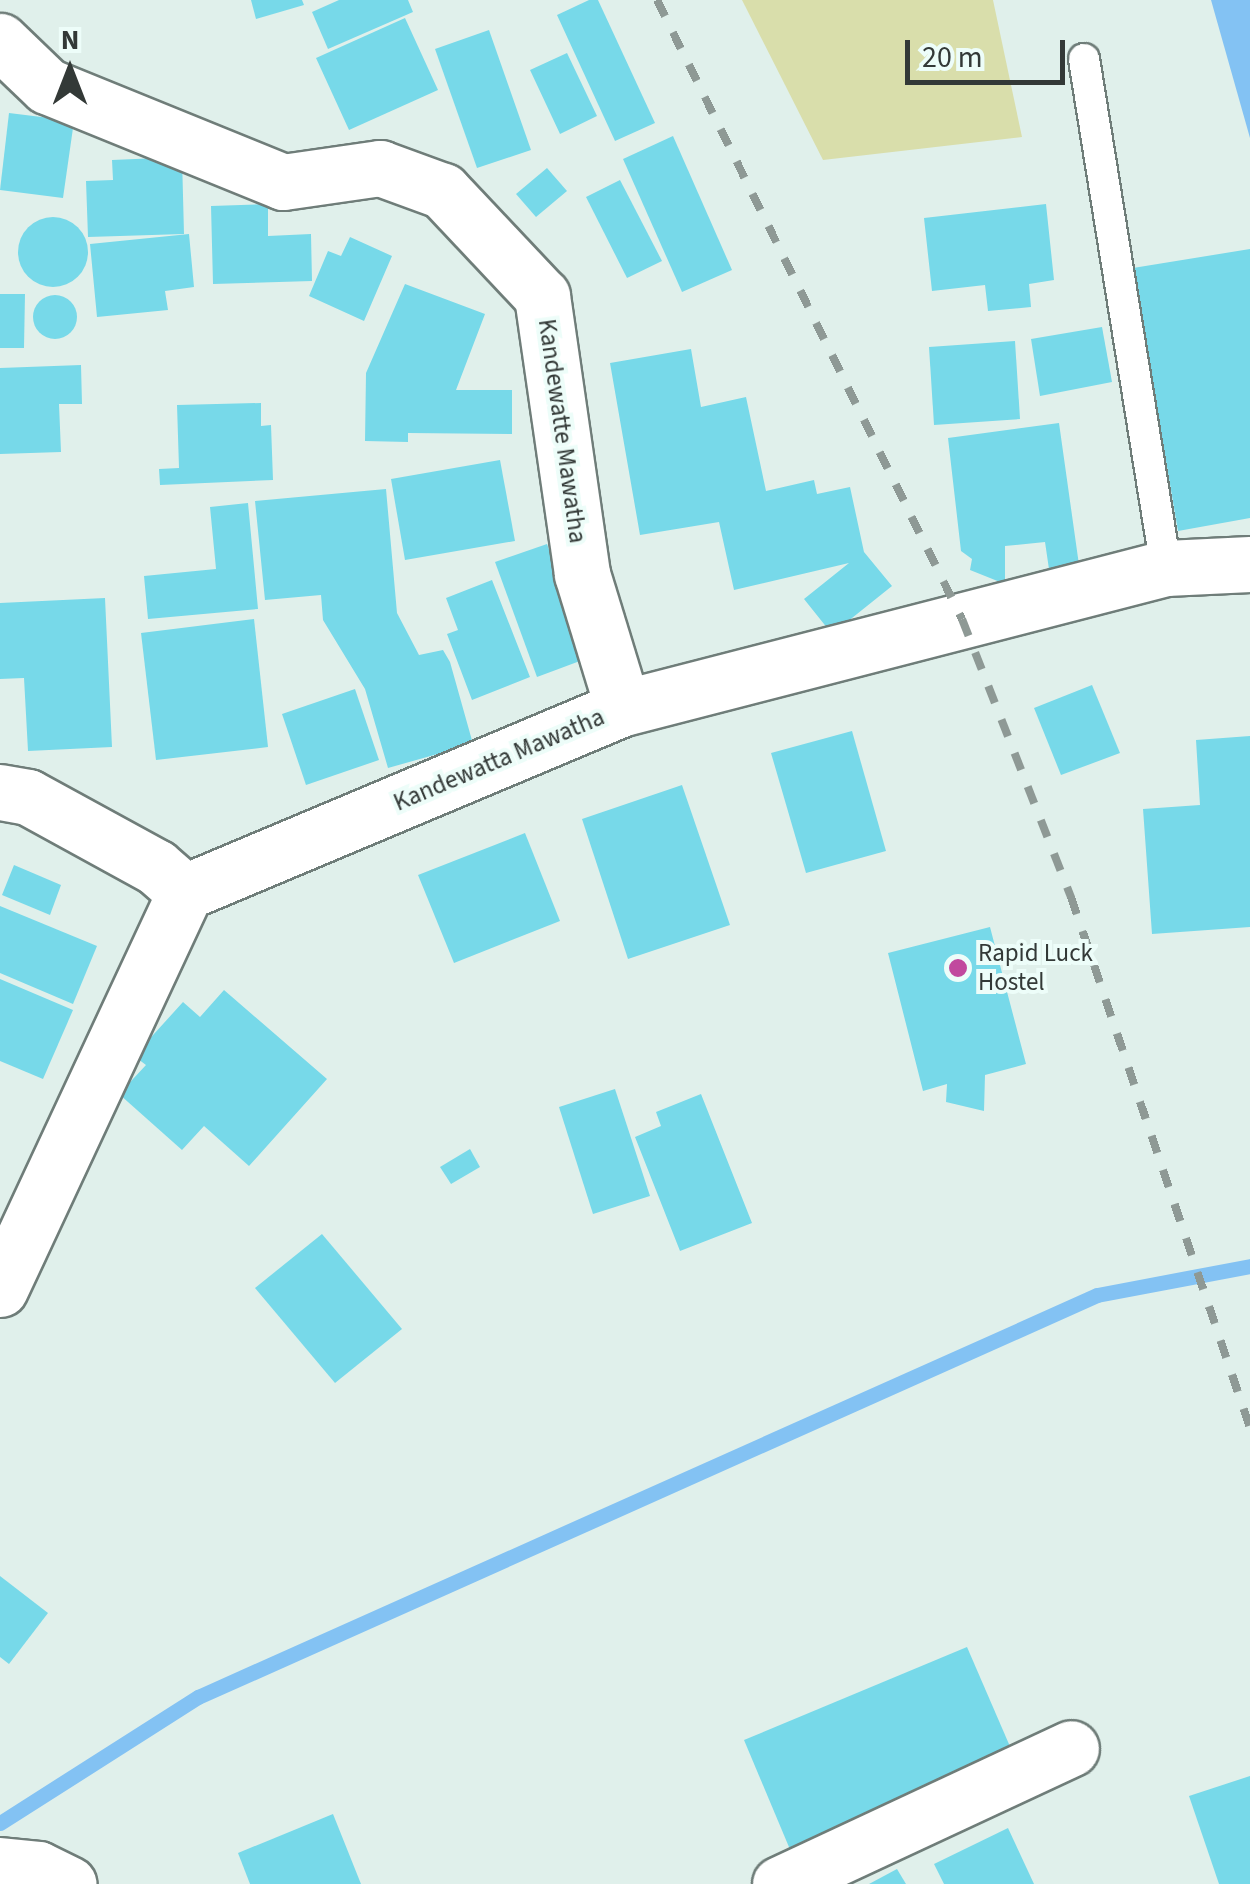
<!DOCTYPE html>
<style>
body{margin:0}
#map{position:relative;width:1250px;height:1884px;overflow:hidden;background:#e0f0eb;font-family:"Source Sans 3",sans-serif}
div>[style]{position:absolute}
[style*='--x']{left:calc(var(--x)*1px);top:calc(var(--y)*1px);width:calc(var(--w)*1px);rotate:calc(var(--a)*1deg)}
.green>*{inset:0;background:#d9deab}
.water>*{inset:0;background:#83c2f3}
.stream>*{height:15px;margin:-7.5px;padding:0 7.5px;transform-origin:7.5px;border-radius:7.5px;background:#83c2f3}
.building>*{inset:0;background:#77d9e9}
.round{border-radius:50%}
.roads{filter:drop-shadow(2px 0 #6f7d79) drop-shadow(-2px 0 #6f7d79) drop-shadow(0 2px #6f7d79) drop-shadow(0 -2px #6f7d79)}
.lane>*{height:30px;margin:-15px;padding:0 15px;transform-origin:15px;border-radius:15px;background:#fff}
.street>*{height:55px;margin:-27.5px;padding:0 27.5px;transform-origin:27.5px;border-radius:27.5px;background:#fff}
.rail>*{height:8px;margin-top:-4px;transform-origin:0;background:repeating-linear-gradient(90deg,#8e9995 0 18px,transparent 0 36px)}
.dots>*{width:28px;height:28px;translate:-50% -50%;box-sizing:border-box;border:5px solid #edfdf9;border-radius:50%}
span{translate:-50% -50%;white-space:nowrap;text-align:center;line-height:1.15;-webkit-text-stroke:8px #edfdf9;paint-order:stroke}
.street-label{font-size:25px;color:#333937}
.poi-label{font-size:25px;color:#333937}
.left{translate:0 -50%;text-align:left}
.north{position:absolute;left:20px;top:20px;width:100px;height:100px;-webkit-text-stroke:8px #edfdf9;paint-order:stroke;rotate:0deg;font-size:28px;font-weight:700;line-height:40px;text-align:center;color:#333937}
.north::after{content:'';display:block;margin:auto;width:35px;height:45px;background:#333937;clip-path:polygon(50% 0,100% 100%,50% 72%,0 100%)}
.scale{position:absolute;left:905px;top:40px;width:160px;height:45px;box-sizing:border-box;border:5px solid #333937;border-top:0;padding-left:12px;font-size:30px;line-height:35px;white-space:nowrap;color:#333937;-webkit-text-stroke:8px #edfdf9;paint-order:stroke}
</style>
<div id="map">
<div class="green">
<i style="clip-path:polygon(742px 0,993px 0,1022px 137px,823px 160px)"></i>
</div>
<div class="water">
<i style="clip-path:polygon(1211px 0,1250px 0,1250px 138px)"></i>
</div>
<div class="stream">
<i style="--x:0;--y:1823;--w:235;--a:-32.5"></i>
<i style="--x:198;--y:1697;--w:985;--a:-24.09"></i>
<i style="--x:1097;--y:1295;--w:156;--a:-10.7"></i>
</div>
<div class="building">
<i style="clip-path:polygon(251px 0,302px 0,304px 5px,256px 19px)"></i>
<i style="clip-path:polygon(339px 0,408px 0,413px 12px,328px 49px,312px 12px)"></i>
<i style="clip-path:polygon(589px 0,598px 0,655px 123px,615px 141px,557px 15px)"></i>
<i style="clip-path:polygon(405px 18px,438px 90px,349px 130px,316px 58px)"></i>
<i style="clip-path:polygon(489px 30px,531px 150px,477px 168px,435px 49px)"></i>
<i style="clip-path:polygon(567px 53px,597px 116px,560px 134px,530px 70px)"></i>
<i style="clip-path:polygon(9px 113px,74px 121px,63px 198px,0 190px)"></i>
<i style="clip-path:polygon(673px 136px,732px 270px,682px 292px,623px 159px)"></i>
<i style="clip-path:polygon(182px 157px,184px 234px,88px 237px,86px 181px,113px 180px,112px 160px)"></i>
<i style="clip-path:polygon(547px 168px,567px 191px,536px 217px,516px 194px)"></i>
<i style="clip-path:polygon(620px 180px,662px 261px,627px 278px,586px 197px)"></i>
<i style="clip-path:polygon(268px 204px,268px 236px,311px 234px,312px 281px,213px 284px,211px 206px)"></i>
<i style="clip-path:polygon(1046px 204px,1054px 280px,1029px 284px,1031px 307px,988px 311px,985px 285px,932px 291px,924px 218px)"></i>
<i class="round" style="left:18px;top:217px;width:70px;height:70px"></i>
<i style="clip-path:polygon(189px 234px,194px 287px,165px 291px,168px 310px,97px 317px,90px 244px)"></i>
<i style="clip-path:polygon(350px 237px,392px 256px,364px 321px,309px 296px,328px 251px,341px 256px)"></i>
<i style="clip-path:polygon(1250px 249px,1250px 518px,1178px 531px,1133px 268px)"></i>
<i style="clip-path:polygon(405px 284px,485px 314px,456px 390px,512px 390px,512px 434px,408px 433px,408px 442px,365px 441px,366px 373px)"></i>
<i style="clip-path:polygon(0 294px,25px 294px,24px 348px,0 348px)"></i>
<i class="round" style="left:33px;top:295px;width:44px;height:44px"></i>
<i style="clip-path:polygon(1102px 327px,1112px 382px,1040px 396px,1031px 339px)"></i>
<i style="clip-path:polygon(1015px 341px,1020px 419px,934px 425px,929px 347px)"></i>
<i style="clip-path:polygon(691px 349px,701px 407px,746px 397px,766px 491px,814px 480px,817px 494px,850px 487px,864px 552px,892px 586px,832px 634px,804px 599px,849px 563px,734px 590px,719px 522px,640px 535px,610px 363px)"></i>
<i style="clip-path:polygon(81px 365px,82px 404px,59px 404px,61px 452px,0 454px,0 368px)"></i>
<i style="clip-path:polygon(261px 403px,261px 426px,271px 425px,273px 480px,160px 485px,159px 469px,179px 468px,177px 405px)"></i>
<i style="clip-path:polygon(1059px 423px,1080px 572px,1050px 576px,1045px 542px,1005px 546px,1005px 584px,970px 570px,972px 559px,961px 551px,948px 438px)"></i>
<i style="clip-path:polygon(500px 460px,515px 541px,405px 560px,391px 479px)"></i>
<i style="clip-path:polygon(386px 489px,397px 613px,419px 655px,443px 650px,450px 662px,473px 744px,388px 768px,365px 689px,323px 620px,321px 595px,265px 600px,255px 501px)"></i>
<i style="clip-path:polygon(248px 503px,258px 609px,148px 619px,144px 576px,216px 569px,210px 507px)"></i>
<i style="clip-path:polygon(547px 544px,588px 658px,537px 677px,495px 562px)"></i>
<i style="clip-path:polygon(492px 580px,530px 677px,472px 700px,447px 634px,458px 630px,446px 598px)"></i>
<i style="clip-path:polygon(105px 598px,112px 747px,28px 751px,24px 678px,0 679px,0 603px)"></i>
<i style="clip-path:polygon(254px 619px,268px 747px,156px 760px,141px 633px)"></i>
<i style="clip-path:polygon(1092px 685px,1120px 753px,1061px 775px,1034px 708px)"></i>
<i style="clip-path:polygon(355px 689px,379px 760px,306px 785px,282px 714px)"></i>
<i style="clip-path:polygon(852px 731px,886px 851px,806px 873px,771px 753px)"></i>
<i style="clip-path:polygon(1250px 736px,1250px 927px,1152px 934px,1143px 809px,1200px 805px,1196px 740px)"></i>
<i style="clip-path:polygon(682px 785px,730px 925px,628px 959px,582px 819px)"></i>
<i style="clip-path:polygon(525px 833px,560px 921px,454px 963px,418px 875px)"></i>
<i style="clip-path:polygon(14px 865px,61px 885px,50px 915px,2px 895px)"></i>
<i style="clip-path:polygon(0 906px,97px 946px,73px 1004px,0 973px)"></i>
<i style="clip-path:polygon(990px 927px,1026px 1064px,985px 1075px,984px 1111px,946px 1102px,947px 1084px,923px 1091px,888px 953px)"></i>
<i style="clip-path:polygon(0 979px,73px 1010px,43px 1079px,0 1061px)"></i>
<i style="clip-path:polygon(224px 990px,327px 1079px,249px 1166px,204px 1126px,182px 1150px,119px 1094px,146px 1065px,134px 1056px,183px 1002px,200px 1017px)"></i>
<i style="clip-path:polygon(615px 1089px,650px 1196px,593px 1214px,559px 1107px)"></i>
<i style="clip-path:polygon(701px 1094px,752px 1223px,680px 1251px,635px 1137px,661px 1126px,656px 1112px)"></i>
<i style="clip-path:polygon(470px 1149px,480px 1167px,451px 1184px,440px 1167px)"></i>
<i style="clip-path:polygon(322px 1234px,402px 1329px,335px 1383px,255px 1288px)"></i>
<i style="clip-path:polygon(0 1576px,48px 1613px,9px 1664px,0 1657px)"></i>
<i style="clip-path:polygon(967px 1647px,1018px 1765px,794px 1859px,744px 1740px)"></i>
<i style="clip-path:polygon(1250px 1776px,1250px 1884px,1219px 1884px,1189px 1796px)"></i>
<i style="clip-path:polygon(333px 1814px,361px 1884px,250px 1884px,238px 1853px)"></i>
<i style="clip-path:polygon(1008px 1828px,1034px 1884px,944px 1884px,934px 1864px)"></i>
<i style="clip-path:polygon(897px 1869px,906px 1884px,869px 1884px)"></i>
</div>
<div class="roads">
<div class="lane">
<i style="--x:1084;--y:59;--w:516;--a:80.85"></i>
</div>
<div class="street">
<i style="--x:0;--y:41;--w:65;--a:43.8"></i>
<i style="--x:47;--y:86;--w:255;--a:22.1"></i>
<i style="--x:283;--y:182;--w:98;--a:-8.2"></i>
<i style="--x:380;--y:168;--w:67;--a:20.1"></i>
<i style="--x:443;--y:191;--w:144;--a:46.7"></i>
<i style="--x:542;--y:296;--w:281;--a:81.8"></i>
<i style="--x:582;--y:574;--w:140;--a:73"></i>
<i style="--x:0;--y:792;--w:28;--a:10"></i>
<i style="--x:28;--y:797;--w:146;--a:28.7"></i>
<i style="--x:156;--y:867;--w:38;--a:41"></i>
<i style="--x:0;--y:1289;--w:438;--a:-65"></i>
<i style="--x:185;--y:892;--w:475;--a:-22.8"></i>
<i style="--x:623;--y:708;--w:561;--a:-14.46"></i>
<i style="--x:1166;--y:568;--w:84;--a:-2.7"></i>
<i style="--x:0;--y:1865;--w:38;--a:6"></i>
<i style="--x:38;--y:1869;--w:34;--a:26"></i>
<i style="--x:780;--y:1884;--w:321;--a:-25"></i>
</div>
</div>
<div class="rail">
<i style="--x:657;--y:0;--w:690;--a:63.77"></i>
<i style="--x:962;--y:619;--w:299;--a:68.6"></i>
<i style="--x:1071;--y:897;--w:560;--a:71.37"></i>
</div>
<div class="dots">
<i style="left:958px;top:968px;background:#c1499e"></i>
</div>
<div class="street-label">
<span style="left:562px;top:431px;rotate:82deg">Kandewatte Mawatha</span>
<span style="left:499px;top:760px;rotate:-23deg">Kandewatta Mawatha</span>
</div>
<div class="poi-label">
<span class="left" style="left:978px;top:968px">Rapid Luck<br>Hostel</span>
</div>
<div class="north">N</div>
<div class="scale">20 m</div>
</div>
